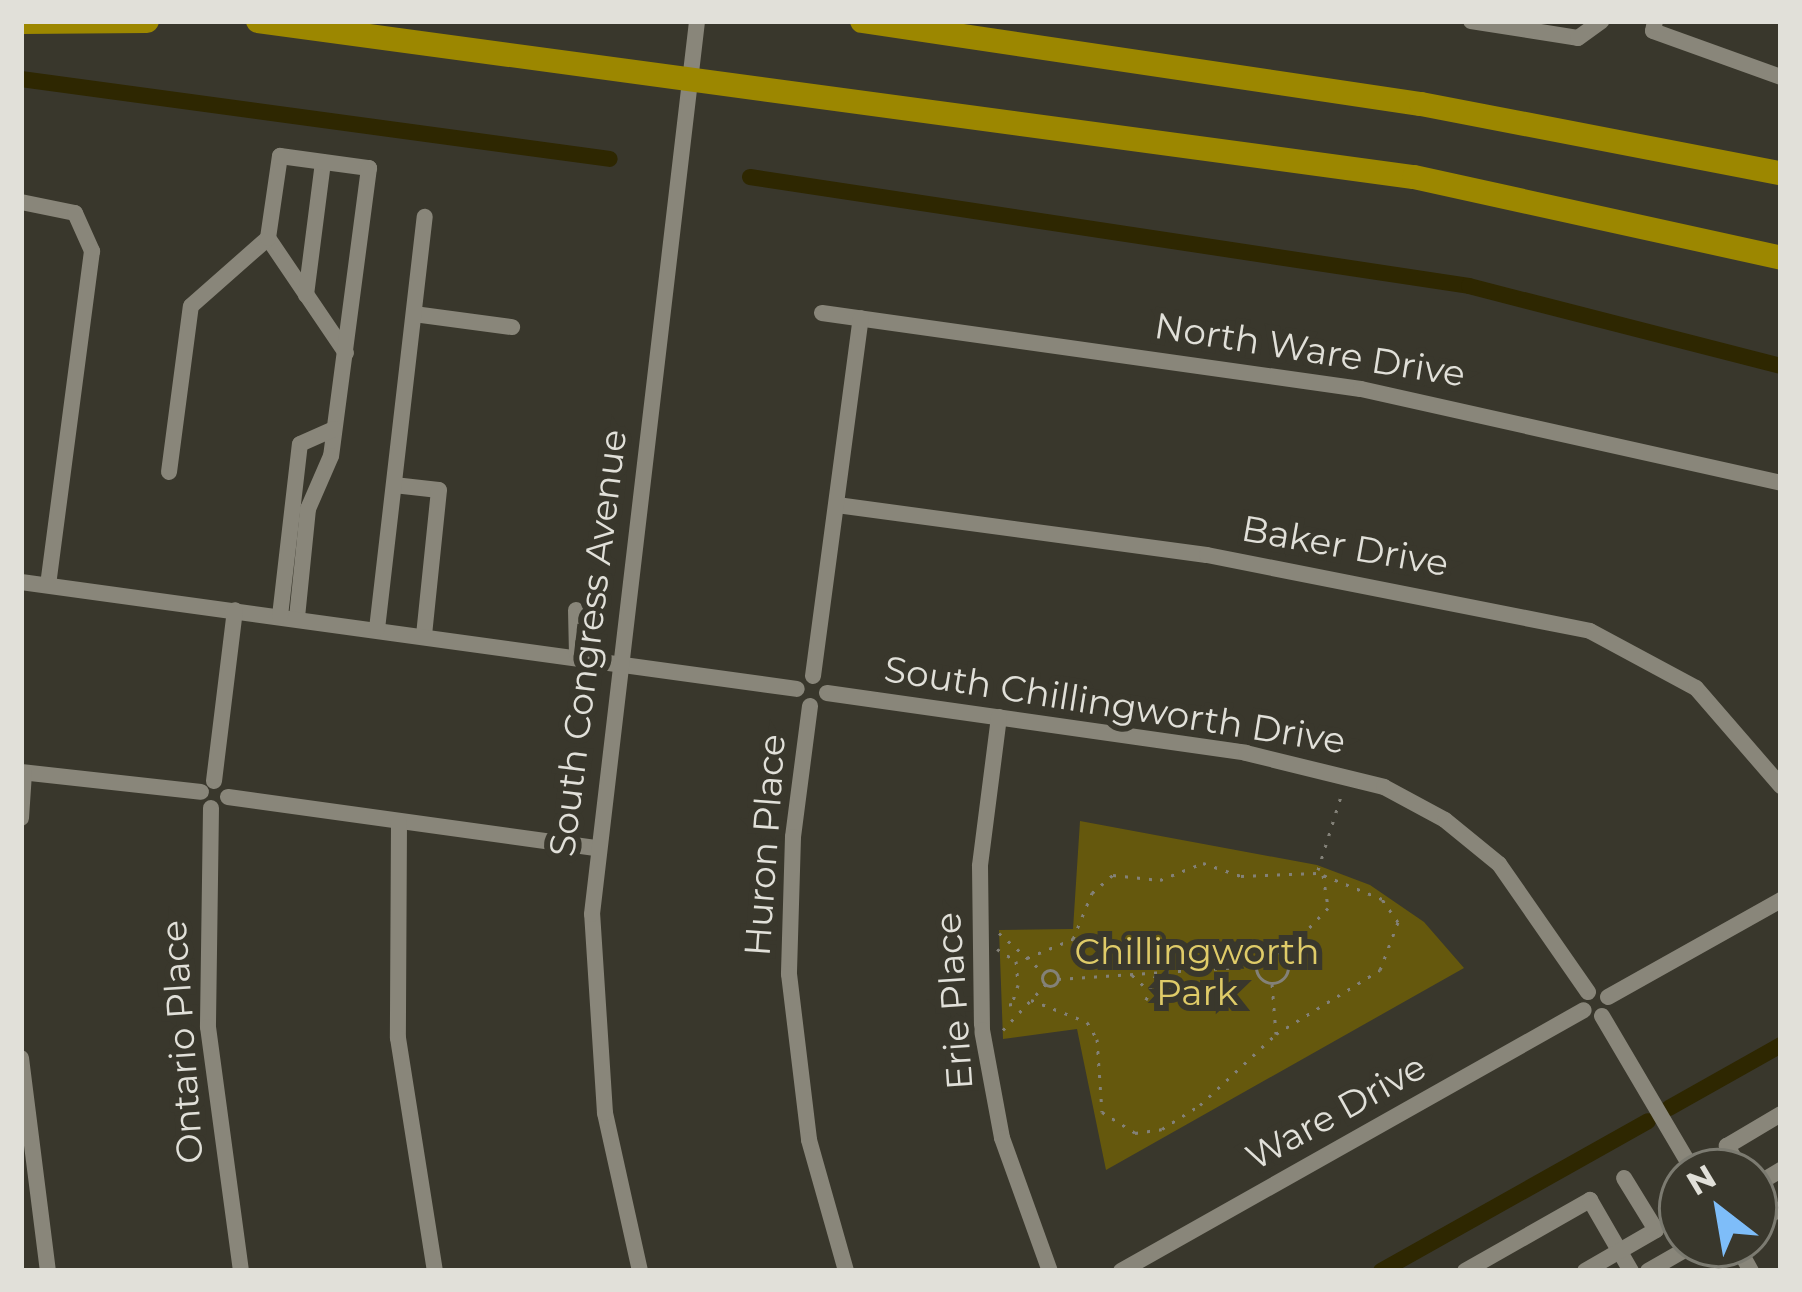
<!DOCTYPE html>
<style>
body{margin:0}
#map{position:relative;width:1802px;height:1292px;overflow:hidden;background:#39372c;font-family:Montserrat,sans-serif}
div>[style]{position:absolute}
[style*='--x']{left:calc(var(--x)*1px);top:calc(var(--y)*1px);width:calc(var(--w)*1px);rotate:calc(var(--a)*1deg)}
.green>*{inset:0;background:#65580d}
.canal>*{height:16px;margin:-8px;padding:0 8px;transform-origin:8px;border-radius:8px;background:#2e2701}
.path>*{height:3px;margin-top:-1.5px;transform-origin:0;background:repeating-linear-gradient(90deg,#838178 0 3px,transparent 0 12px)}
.path>.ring{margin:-1.5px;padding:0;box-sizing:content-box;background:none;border:3px solid #838178;border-radius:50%}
.minor>*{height:16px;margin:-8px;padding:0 8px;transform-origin:8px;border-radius:8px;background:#89867a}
.highway>*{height:24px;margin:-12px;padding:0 12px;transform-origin:12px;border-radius:12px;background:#9c8700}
span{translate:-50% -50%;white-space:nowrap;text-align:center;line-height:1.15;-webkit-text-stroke:12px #39372c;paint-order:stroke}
.street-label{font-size:36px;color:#e1e0d9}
.park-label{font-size:36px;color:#dfcb68}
.frame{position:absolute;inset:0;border:24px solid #e1e0d9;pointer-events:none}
.north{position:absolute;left:1658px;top:1148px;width:120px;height:120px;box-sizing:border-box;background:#39372c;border:3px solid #7c7b71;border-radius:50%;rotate:329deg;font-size:33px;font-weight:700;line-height:48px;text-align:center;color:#e1e0d9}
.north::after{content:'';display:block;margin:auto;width:42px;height:54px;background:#7ebdf9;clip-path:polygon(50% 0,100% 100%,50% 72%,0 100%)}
</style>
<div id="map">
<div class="green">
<i style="clip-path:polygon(1080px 821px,1317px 865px,1370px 885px,1424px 922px,1464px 968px,1106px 1170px,1077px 1029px,1003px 1039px,999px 930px,1073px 929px)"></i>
</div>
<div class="canal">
<i style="--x:21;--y:79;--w:594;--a:7.73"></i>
<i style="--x:750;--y:177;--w:727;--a:8.62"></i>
<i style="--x:1469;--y:286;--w:322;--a:14.4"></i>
<i style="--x:1669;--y:1108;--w:129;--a:-29.4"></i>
<i style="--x:1381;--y:1271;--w:306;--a:-29.3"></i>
</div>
<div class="path">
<i style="--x:1318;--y:870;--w:81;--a:-72.7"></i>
<i style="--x:999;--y:933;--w:60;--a:41.6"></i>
<i style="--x:997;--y:949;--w:22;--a:32"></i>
<i style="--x:1016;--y:961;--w:24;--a:85"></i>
<i style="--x:1018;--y:985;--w:20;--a:108"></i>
<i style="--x:1012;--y:1004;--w:11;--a:170"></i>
<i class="ring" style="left:1256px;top:951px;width:29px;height:29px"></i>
<i style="--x:1027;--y:958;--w:50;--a:-22.4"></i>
<i style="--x:1073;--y:939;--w:50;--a:-67.6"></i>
<i style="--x:1092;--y:893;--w:28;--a:-41"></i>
<i style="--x:1113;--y:875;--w:47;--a:6.1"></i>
<i style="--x:1160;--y:880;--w:46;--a:-21.6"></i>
<i style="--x:1203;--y:863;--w:40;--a:18.9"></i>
<i style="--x:1241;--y:876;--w:76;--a:-2.3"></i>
<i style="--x:1290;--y:964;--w:18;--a:-9"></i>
<i class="ring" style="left:1042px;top:970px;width:13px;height:13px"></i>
<i style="--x:1132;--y:975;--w:19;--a:43"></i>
<i style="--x:1058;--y:979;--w:197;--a:-3.8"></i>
<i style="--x:1272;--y:984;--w:50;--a:85.4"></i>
<i style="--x:1276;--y:1034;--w:122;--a:-31.6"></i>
<i style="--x:1380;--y:970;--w:51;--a:-69.4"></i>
<i style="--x:1398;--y:922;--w:28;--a:-125"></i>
<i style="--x:1382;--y:899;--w:64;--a:-157.9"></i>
<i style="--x:1323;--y:875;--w:33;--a:81"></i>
<i style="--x:1328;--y:908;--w:65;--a:133.8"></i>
<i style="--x:1031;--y:1000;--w:60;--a:21.4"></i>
<i style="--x:1087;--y:1022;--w:20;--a:60"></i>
<i style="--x:1097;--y:1039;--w:73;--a:86.1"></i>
<i style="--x:1102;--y:1112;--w:39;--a:32"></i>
<i style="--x:1135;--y:1133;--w:27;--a:-8"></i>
<i style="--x:1162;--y:1129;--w:45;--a:-32.3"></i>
<i style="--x:1200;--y:1105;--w:101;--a:-43"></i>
<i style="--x:1146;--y:1000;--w:28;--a:-69"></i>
<i style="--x:1003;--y:1030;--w:62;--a:-47"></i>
</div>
<div class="minor">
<i style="--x:1471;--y:21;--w:108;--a:9"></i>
<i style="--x:1578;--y:38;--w:29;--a:-36"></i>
<i style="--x:1655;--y:21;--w:10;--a:101"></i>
<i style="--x:1653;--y:31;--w:136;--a:19.8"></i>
<i style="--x:21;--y:202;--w:55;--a:11.5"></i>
<i style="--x:75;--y:213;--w:42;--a:65.9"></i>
<i style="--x:92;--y:251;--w:337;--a:97.5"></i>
<i style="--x:268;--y:238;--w:139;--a:55.9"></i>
<i style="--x:306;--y:295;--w:134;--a:-82.7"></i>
<i style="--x:822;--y:313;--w:544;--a:8.03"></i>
<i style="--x:1361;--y:389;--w:430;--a:12.6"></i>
<i style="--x:414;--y:314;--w:99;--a:7.6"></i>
<i style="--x:169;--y:472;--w:167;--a:-82.5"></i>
<i style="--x:191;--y:306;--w:103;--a:-41.4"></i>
<i style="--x:268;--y:238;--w:83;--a:-81.7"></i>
<i style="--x:280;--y:156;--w:90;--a:7.7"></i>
<i style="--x:369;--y:168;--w:290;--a:97.5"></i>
<i style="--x:331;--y:456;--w:58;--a:113.5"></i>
<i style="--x:308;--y:509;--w:110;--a:95.8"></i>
<i style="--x:394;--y:485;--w:45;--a:6.3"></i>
<i style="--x:439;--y:490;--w:146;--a:95.9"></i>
<i style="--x:837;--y:505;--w:373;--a:7.7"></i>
<i style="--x:1207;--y:555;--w:390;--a:11.2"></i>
<i style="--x:1590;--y:631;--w:120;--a:28.3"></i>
<i style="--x:1696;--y:688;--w:130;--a:49.1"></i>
<i style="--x:21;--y:582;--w:783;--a:7.85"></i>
<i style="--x:576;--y:610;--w:45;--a:88.7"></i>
<i style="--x:280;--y:616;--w:173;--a:-83.4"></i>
<i style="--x:300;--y:444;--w:37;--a:-24"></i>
<i style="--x:377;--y:629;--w:415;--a:-83.4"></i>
<i style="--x:813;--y:676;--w:361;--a:-82.4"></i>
<i style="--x:827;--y:693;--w:423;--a:8.1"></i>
<i style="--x:1246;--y:753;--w:142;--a:13.8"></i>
<i style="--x:1384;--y:787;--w:69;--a:28.4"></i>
<i style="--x:1445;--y:820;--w:70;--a:39.2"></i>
<i style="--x:1499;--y:864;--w:156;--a:55.2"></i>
<i style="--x:810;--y:706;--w:132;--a:97.4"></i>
<i style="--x:793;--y:837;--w:137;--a:91.7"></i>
<i style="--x:789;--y:974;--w:167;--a:83.1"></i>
<i style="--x:809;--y:1140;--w:136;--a:74.2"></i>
<i style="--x:999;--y:717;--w:150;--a:97.3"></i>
<i style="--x:980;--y:866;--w:164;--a:89.3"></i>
<i style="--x:982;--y:1030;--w:110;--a:79.5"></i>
<i style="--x:1002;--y:1138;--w:141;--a:70.2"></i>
<i style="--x:21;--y:772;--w:181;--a:6.3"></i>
<i style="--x:214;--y:781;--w:172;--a:-83"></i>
<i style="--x:228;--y:797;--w:371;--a:7.9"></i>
<i style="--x:211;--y:808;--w:219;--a:90.8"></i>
<i style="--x:208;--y:1027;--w:246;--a:82.3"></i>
<i style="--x:21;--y:818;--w:45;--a:-86.2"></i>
<i style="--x:399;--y:822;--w:216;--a:90.3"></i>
<i style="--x:398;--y:1038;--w:236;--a:81"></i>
<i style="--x:1608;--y:997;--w:198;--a:-29.3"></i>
<i style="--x:1602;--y:1016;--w:181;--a:59.5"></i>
<i style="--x:21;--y:1058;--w:215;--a:82.8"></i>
<i style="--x:1743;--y:1172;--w:31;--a:-122"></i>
<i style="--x:1727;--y:1146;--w:63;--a:-30.7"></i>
<i style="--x:1754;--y:1186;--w:31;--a:-31"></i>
<i style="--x:1754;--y:1222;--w:30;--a:-26"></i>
<i style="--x:1736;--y:1244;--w:31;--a:61"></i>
<i style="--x:640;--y:1271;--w:162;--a:-102.5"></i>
<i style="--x:605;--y:1113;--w:199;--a:-93.7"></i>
<i style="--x:592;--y:914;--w:899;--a:-83.29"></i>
<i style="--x:1121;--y:1271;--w:531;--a:-29.41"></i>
<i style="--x:1465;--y:1271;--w:144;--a:-29.6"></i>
<i style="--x:1590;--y:1200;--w:82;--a:60"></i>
<i style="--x:1585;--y:1271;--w:82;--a:-30"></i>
<i style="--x:1656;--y:1230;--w:61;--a:-121.6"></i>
<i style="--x:1648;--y:1271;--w:54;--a:-29.9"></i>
</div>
<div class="highway">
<i style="--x:258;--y:21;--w:1166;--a:7.69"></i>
<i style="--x:1414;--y:177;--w:376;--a:12.4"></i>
<i style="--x:862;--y:21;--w:565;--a:8.45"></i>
<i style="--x:1421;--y:104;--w:367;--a:10.9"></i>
<i style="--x:21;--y:22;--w:126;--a:-0.5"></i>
</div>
<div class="street-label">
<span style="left:1310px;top:350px;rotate:9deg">North Ware Drive</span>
<span style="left:1345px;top:546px;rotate:10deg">Baker Drive</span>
<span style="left:588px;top:643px;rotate:-83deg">South Congress Avenue</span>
<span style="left:1115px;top:705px;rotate:9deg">South Chillingworth Drive</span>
<span style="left:765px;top:845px;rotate:-86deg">Huron Place</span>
<span style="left:954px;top:1001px;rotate:-94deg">Erie Place</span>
<span style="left:182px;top:1042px;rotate:-94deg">Ontario Place</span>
<span style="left:1336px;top:1112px;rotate:-29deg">Ware Drive</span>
</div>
<div class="park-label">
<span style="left:1197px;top:972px">Chillingworth<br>Park</span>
</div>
<div class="frame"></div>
<div class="north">N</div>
</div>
